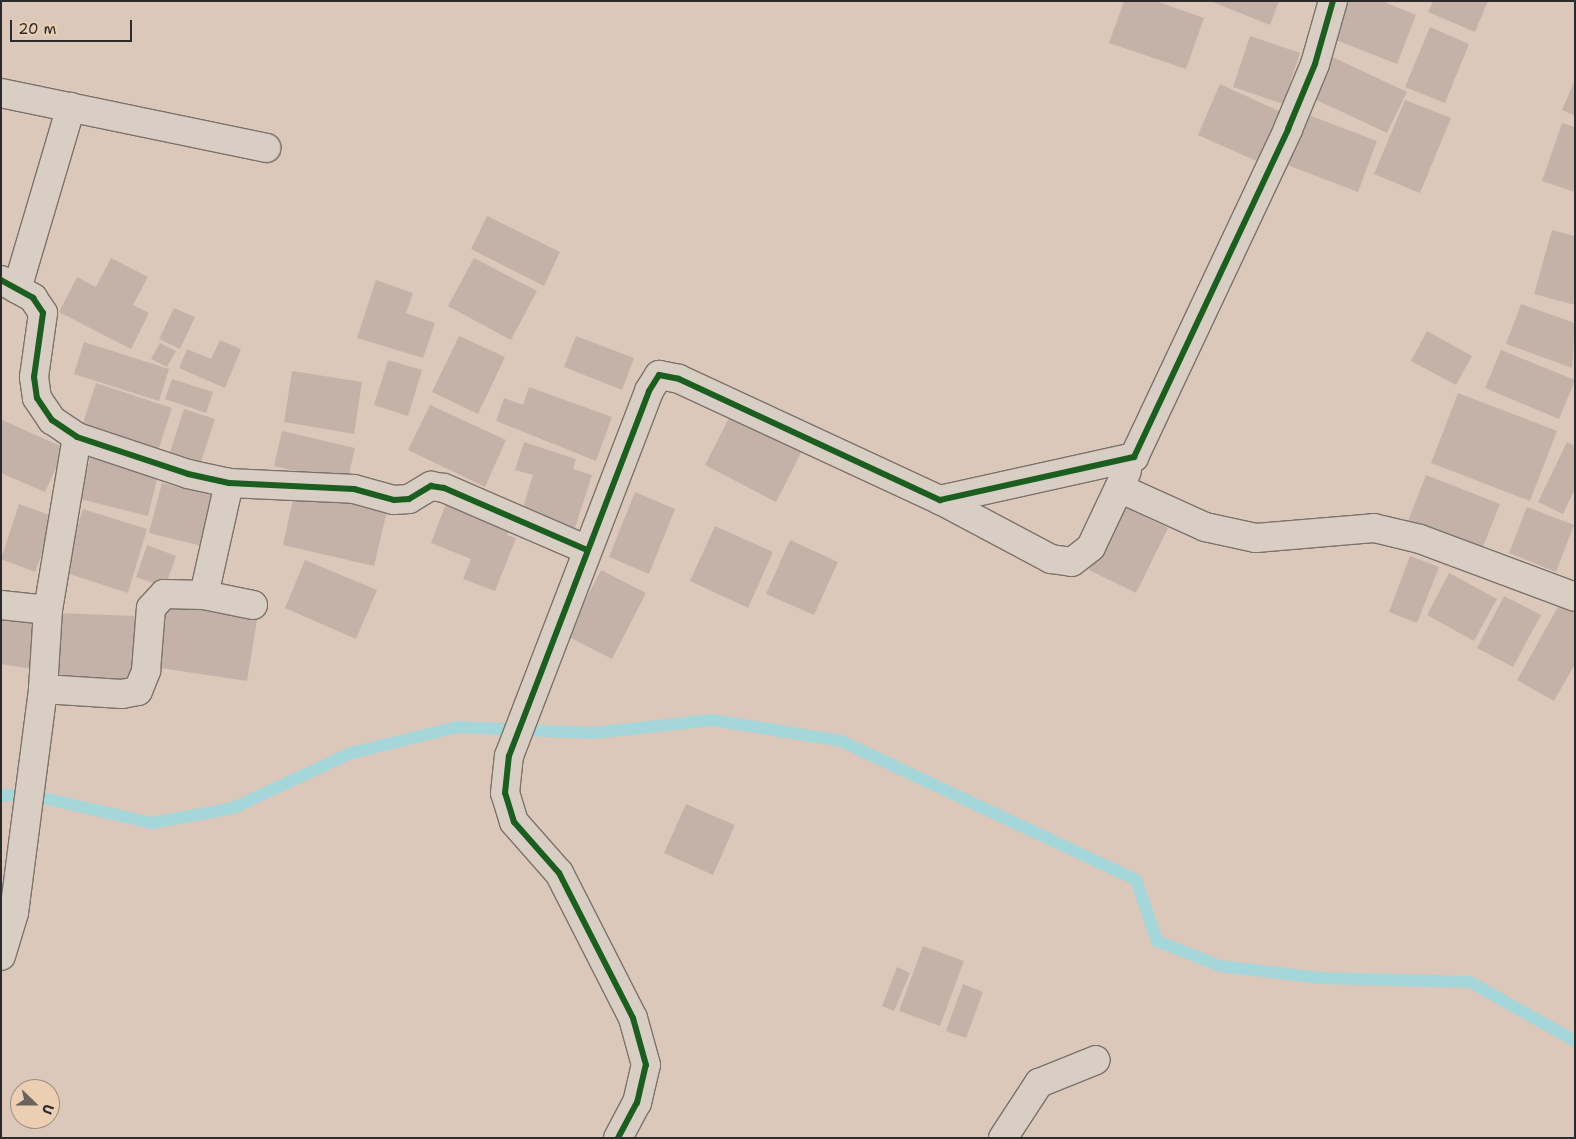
<!DOCTYPE html>
<style>
body{margin:0}
#map{position:relative;width:1576px;height:1139px;overflow:hidden;background:#dcc8ba;font-family:"Shantell Sans",sans-serif}
div>[style]{position:absolute}
[style*='--x']{left:calc(var(--x)*1px);top:calc(var(--y)*1px);width:calc(var(--w)*1px);rotate:calc(var(--a)*1deg)}
.stream>*{height:12px;margin:-6px;padding:0 6px;transform-origin:6px;border-radius:6px;background:#a4d6da}
.building>*{inset:0;background:#c4b2a9}
.roads{filter:drop-shadow(1px 0 #7b726b) drop-shadow(-1px 0 #7b726b) drop-shadow(0 1px #7b726b) drop-shadow(0 -1px #7b726b)}
.minor>*{height:28px;margin:-14px;padding:0 14px;transform-origin:14px;border-radius:14px;background:#d9cec3}
.cycleway>*{height:6px;margin:-3px;padding:0 3px;transform-origin:3px;border-radius:3px;background:#1b5e20}
span{translate:-50% -50%;white-space:nowrap;text-align:center;line-height:1.15;-webkit-text-stroke:4px #eccfb2;paint-order:stroke}
.frame{position:absolute;inset:0;border:2px solid #2b2b2b;pointer-events:none}
.north{position:absolute;left:10px;top:1079px;width:50px;height:50px;box-sizing:border-box;background:#eccfb2;border:1px solid #9f8d7c;border-radius:50%;rotate:112deg;font-size:14px;font-weight:700;line-height:20px;text-align:center;color:#2b2b2b}
.north::after{content:'';display:block;margin:auto;width:18px;height:22px;background:#69625d;clip-path:polygon(50% 0,100% 100%,50% 72%,0 100%)}
.scale{position:absolute;left:10px;top:20px;width:122px;height:22px;box-sizing:border-box;border:2px solid #2b2b2b;border-top:0;padding-left:6px;font-size:15px;line-height:18px;white-space:nowrap;color:#2b2b2b;-webkit-text-stroke:4px #eccfb2;paint-order:stroke}
</style>
<div id="map">
<div class="stream">
<i style="--x:1;--y:796;--w:25;--a:-5"></i>
<i style="--x:26;--y:794;--w:129;--a:13"></i>
<i style="--x:152;--y:823;--w:82;--a:-10.5"></i>
<i style="--x:233;--y:808;--w:130;--a:-25"></i>
<i style="--x:351;--y:753;--w:110;--a:-13.7"></i>
<i style="--x:458;--y:727;--w:135;--a:2.5"></i>
<i style="--x:593;--y:733;--w:120;--a:-6.2"></i>
<i style="--x:712;--y:720;--w:131;--a:9.2"></i>
<i style="--x:841;--y:741;--w:326;--a:25.2"></i>
<i style="--x:1136;--y:880;--w:65;--a:71"></i>
<i style="--x:1157;--y:941;--w:68;--a:21.6"></i>
<i style="--x:1220;--y:966;--w:101;--a:6.8"></i>
<i style="--x:1320;--y:978;--w:150;--a:1.5"></i>
<i style="--x:1470;--y:982;--w:120;--a:29.3"></i>
</div>
<div class="building">
<i style="clip-path:polygon(1124px 1px,1156px 1px,1204px 18px,1186px 69px,1109px 43px)"></i>
<i style="clip-path:polygon(1210px 1px,1279px 1px,1270px 25px)"></i>
<i style="clip-path:polygon(1346px 1px,1382px 1px,1416px 15px,1397px 64px,1331px 38px)"></i>
<i style="clip-path:polygon(1433px 1px,1488px 1px,1475px 32px,1428px 12px)"></i>
<i style="clip-path:polygon(1430px 27px,1469px 44px,1445px 103px,1405px 87px)"></i>
<i style="clip-path:polygon(1250px 36px,1300px 53px,1283px 104px,1233px 87px)"></i>
<i style="clip-path:polygon(1328px 55px,1407px 92px,1387px 133px,1308px 96px)"></i>
<i style="clip-path:polygon(1575px 80px,1575px 116px,1562px 110px)"></i>
<i style="clip-path:polygon(1220px 84px,1283px 113px,1261px 163px,1198px 135px)"></i>
<i style="clip-path:polygon(1405px 100px,1451px 118px,1420px 193px,1374px 174px)"></i>
<i style="clip-path:polygon(1301px 112px,1377px 141px,1358px 192px,1282px 163px)"></i>
<i style="clip-path:polygon(1562px 123px,1575px 127px,1575px 192px,1542px 181px)"></i>
<i style="clip-path:polygon(487px 216px,560px 252px,544px 286px,471px 249px)"></i>
<i style="clip-path:polygon(1552px 230px,1575px 236px,1575px 305px,1534px 294px)"></i>
<i style="clip-path:polygon(111px 258px,148px 277px,133px 305px,149px 313px,131px 349px,59px 312px,77px 277px,96px 287px)"></i>
<i style="clip-path:polygon(474px 258px,537px 291px,511px 340px,448px 306px)"></i>
<i style="clip-path:polygon(376px 280px,413px 293px,406px 313px,435px 323px,423px 358px,357px 338px)"></i>
<i style="clip-path:polygon(1521px 304px,1575px 323px,1572px 368px,1506px 344px)"></i>
<i style="clip-path:polygon(174px 308px,195px 317px,180px 349px,159px 339px)"></i>
<i style="clip-path:polygon(1427px 331px,1472px 356px,1456px 385px,1411px 361px)"></i>
<i style="clip-path:polygon(459px 336px,505px 357px,478px 414px,432px 392px)"></i>
<i style="clip-path:polygon(576px 336px,634px 358px,622px 390px,564px 367px)"></i>
<i style="clip-path:polygon(220px 340px,241px 349px,225px 388px,179px 368px,187px 349px,211px 359px)"></i>
<i style="clip-path:polygon(84px 342px,169px 369px,159px 401px,74px 374px)"></i>
<i style="clip-path:polygon(160px 343px,176px 351px,167px 367px,151px 359px)"></i>
<i style="clip-path:polygon(1501px 350px,1575px 380px,1559px 419px,1485px 388px)"></i>
<i style="clip-path:polygon(388px 360px,422px 370px,408px 416px,374px 405px)"></i>
<i style="clip-path:polygon(292px 371px,362px 382px,354px 434px,284px 422px)"></i>
<i style="clip-path:polygon(172px 379px,213px 392px,206px 413px,165px 399px)"></i>
<i style="clip-path:polygon(96px 383px,172px 408px,157px 454px,81px 429px)"></i>
<i style="clip-path:polygon(529px 387px,612px 417px,596px 461px,496px 421px,504px 398px,523px 405px)"></i>
<i style="clip-path:polygon(1458px 393px,1557px 431px,1530px 501px,1431px 463px)"></i>
<i style="clip-path:polygon(430px 405px,506px 440px,485px 487px,408px 450px)"></i>
<i style="clip-path:polygon(184px 409px,215px 419px,201px 462px,170px 452px)"></i>
<i style="clip-path:polygon(732px 412px,803px 449px,776px 502px,705px 465px)"></i>
<i style="clip-path:polygon(2px 420px,65px 448px,45px 492px,1px 473px)"></i>
<i style="clip-path:polygon(282px 431px,355px 448px,347px 483px,274px 466px)"></i>
<i style="clip-path:polygon(524px 442px,576px 459px,573px 469px,592px 475px,575px 528px,522px 511px,533px 475px,515px 470px)"></i>
<i style="clip-path:polygon(1567px 442px,1575px 446px,1575px 489px,1563px 514px,1538px 502px)"></i>
<i style="clip-path:polygon(91px 454px,159px 471px,148px 516px,80px 499px)"></i>
<i style="clip-path:polygon(1426px 475px,1500px 504px,1480px 554px,1406px 526px)"></i>
<i style="clip-path:polygon(162px 483px,214px 496px,202px 546px,149px 533px)"></i>
<i style="clip-path:polygon(295px 490px,387px 511px,374px 566px,283px 545px)"></i>
<i style="clip-path:polygon(635px 492px,675px 509px,649px 574px,609px 557px)"></i>
<i style="clip-path:polygon(447px 501px,511px 526px,507px 535px,516px 538px,495px 591px,463px 579px,471px 559px,431px 543px)"></i>
<i style="clip-path:polygon(19px 504px,55px 517px,35px 572px,1px 559px)"></i>
<i style="clip-path:polygon(1121px 505px,1168px 528px,1136px 593px,1089px 570px)"></i>
<i style="clip-path:polygon(1527px 507px,1574px 525px,1556px 572px,1509px 553px)"></i>
<i style="clip-path:polygon(83px 509px,147px 529px,128px 593px,63px 572px)"></i>
<i style="clip-path:polygon(715px 526px,773px 552px,748px 608px,690px 581px)"></i>
<i style="clip-path:polygon(790px 540px,838px 562px,814px 615px,766px 594px)"></i>
<i style="clip-path:polygon(147px 545px,176px 556px,165px 587px,136px 577px)"></i>
<i style="clip-path:polygon(1410px 556px,1439px 567px,1417px 623px,1389px 612px)"></i>
<i style="clip-path:polygon(305px 560px,377px 590px,356px 639px,285px 608px)"></i>
<i style="clip-path:polygon(601px 570px,646px 593px,612px 659px,567px 636px)"></i>
<i style="clip-path:polygon(1449px 573px,1497px 599px,1474px 641px,1427px 615px)"></i>
<i style="clip-path:polygon(1504px 596px,1541px 615px,1513px 667px,1477px 648px)"></i>
<i style="clip-path:polygon(165px 600px,258px 614px,247px 681px,154px 667px)"></i>
<i style="clip-path:polygon(1559px 605px,1575px 614px,1575px 664px,1554px 701px,1517px 680px)"></i>
<i style="clip-path:polygon(1px 611px,41px 618px,33px 669px,1px 664px)"></i>
<i style="clip-path:polygon(57px 613px,137px 616px,133px 688px,53px 684px)"></i>
<i style="clip-path:polygon(686px 804px,735px 825px,713px 875px,664px 853px)"></i>
<i style="clip-path:polygon(923px 946px,964px 961px,940px 1026px,899px 1011px)"></i>
<i style="clip-path:polygon(897px 967px,910px 973px,894px 1011px,882px 1006px)"></i>
<i style="clip-path:polygon(963px 984px,983px 992px,966px 1038px,946px 1031px)"></i>
</div>
<div class="roads">
<div class="minor">
<i style="--x:1;--y:93;--w:271;--a:11.7"></i>
<i style="--x:1;--y:280;--w:37;--a:29"></i>
<i style="--x:33;--y:298;--w:18;--a:56"></i>
<i style="--x:43;--y:313;--w:65;--a:98"></i>
<i style="--x:34;--y:377;--w:21;--a:82"></i>
<i style="--x:37;--y:398;--w:27;--a:56"></i>
<i style="--x:52;--y:420;--w:30;--a:34"></i>
<i style="--x:77;--y:437;--w:117;--a:18.4"></i>
<i style="--x:188;--y:474;--w:42;--a:12.4"></i>
<i style="--x:229;--y:483;--w:125;--a:2.7"></i>
<i style="--x:354;--y:489;--w:41;--a:15.4"></i>
<i style="--x:394;--y:500;--w:15;--a:-4"></i>
<i style="--x:409;--y:499;--w:26;--a:-31"></i>
<i style="--x:431;--y:486;--w:13;--a:9"></i>
<i style="--x:444;--y:488;--w:156;--a:23.4"></i>
<i style="--x:17;--y:289;--w:190;--a:-73.5"></i>
<i style="--x:1119;--y:488;--w:94;--a:24.4"></i>
<i style="--x:1205;--y:527;--w:52;--a:12.2"></i>
<i style="--x:1256;--y:538;--w:118;--a:-4.8"></i>
<i style="--x:1374;--y:528;--w:47;--a:13.4"></i>
<i style="--x:1420;--y:539;--w:165;--a:20.5"></i>
<i style="--x:940;--y:500;--w:126;--a:28"></i>
<i style="--x:1051;--y:559;--w:21;--a:8"></i>
<i style="--x:1072;--y:562;--w:24;--a:-38"></i>
<i style="--x:1091;--y:547;--w:84;--a:-64.7"></i>
<i style="--x:204;--y:595;--w:115;--a:-77.4"></i>
<i style="--x:1;--y:605;--w:47;--a:6.1"></i>
<i style="--x:43;--y:689;--w:79;--a:-86.4"></i>
<i style="--x:48;--y:610;--w:175;--a:-80.5"></i>
<i style="--x:1;--y:956;--w:45;--a:-73.2"></i>
<i style="--x:14;--y:913;--w:226;--a:-82.6"></i>
<i style="--x:43;--y:689;--w:79;--a:3.6"></i>
<i style="--x:122;--y:694;--w:16;--a:-11"></i>
<i style="--x:138;--y:691;--w:22;--a:-68"></i>
<i style="--x:146;--y:671;--w:63;--a:-85.5"></i>
<i style="--x:151;--y:608;--w:19;--a:-47"></i>
<i style="--x:164;--y:594;--w:40;--a:1.4"></i>
<i style="--x:204;--y:595;--w:50;--a:11.5"></i>
<i style="--x:618;--y:1138;--w:40;--a:-62"></i>
<i style="--x:637;--y:1103;--w:39;--a:-77"></i>
<i style="--x:646;--y:1065;--w:49;--a:-105.5"></i>
<i style="--x:633;--y:1018;--w:163;--a:-117"></i>
<i style="--x:559;--y:873;--w:68;--a:-131.4"></i>
<i style="--x:514;--y:822;--w:30;--a:-107"></i>
<i style="--x:505;--y:793;--w:37;--a:-84"></i>
<i style="--x:509;--y:756;--w:391;--a:-69"></i>
<i style="--x:649;--y:391;--w:19;--a:-58"></i>
<i style="--x:659;--y:375;--w:20;--a:11"></i>
<i style="--x:679;--y:379;--w:288;--a:24.9"></i>
<i style="--x:940;--y:500;--w:199;--a:-12.5"></i>
<i style="--x:1134;--y:457;--w:362;--a:-64.8"></i>
<i style="--x:1288;--y:129;--w:70;--a:-67.4"></i>
<i style="--x:1315;--y:64;--w:66;--a:-74.1"></i>
<i style="--x:1003;--y:1138;--w:66;--a:-56.8"></i>
<i style="--x:1039;--y:1083;--w:61;--a:-22"></i>
</div>
</div>
<div class="cycleway">
<i style="--x:1;--y:280;--w:37;--a:29"></i>
<i style="--x:33;--y:298;--w:18;--a:56"></i>
<i style="--x:43;--y:313;--w:65;--a:98"></i>
<i style="--x:34;--y:377;--w:21;--a:82"></i>
<i style="--x:37;--y:398;--w:27;--a:56"></i>
<i style="--x:52;--y:420;--w:30;--a:34"></i>
<i style="--x:77;--y:437;--w:117;--a:18.4"></i>
<i style="--x:188;--y:474;--w:42;--a:12.4"></i>
<i style="--x:229;--y:483;--w:125;--a:2.7"></i>
<i style="--x:354;--y:489;--w:41;--a:15.4"></i>
<i style="--x:394;--y:500;--w:15;--a:-4"></i>
<i style="--x:409;--y:499;--w:26;--a:-31"></i>
<i style="--x:431;--y:486;--w:13;--a:9"></i>
<i style="--x:444;--y:488;--w:156;--a:23.4"></i>
<i style="--x:618;--y:1138;--w:40;--a:-62"></i>
<i style="--x:637;--y:1103;--w:39;--a:-77"></i>
<i style="--x:646;--y:1065;--w:49;--a:-105.5"></i>
<i style="--x:633;--y:1018;--w:163;--a:-117"></i>
<i style="--x:559;--y:873;--w:68;--a:-131.4"></i>
<i style="--x:514;--y:822;--w:30;--a:-107"></i>
<i style="--x:505;--y:793;--w:37;--a:-84"></i>
<i style="--x:509;--y:756;--w:391;--a:-69"></i>
<i style="--x:649;--y:391;--w:19;--a:-58"></i>
<i style="--x:659;--y:375;--w:20;--a:11"></i>
<i style="--x:679;--y:379;--w:288;--a:24.9"></i>
<i style="--x:940;--y:500;--w:199;--a:-12.5"></i>
<i style="--x:1134;--y:457;--w:362;--a:-64.8"></i>
<i style="--x:1288;--y:129;--w:70;--a:-67.4"></i>
<i style="--x:1315;--y:64;--w:66;--a:-74.1"></i>
</div>
<div class="frame"></div>
<div class="north">U</div>
<div class="scale">20 m</div>
</div>
